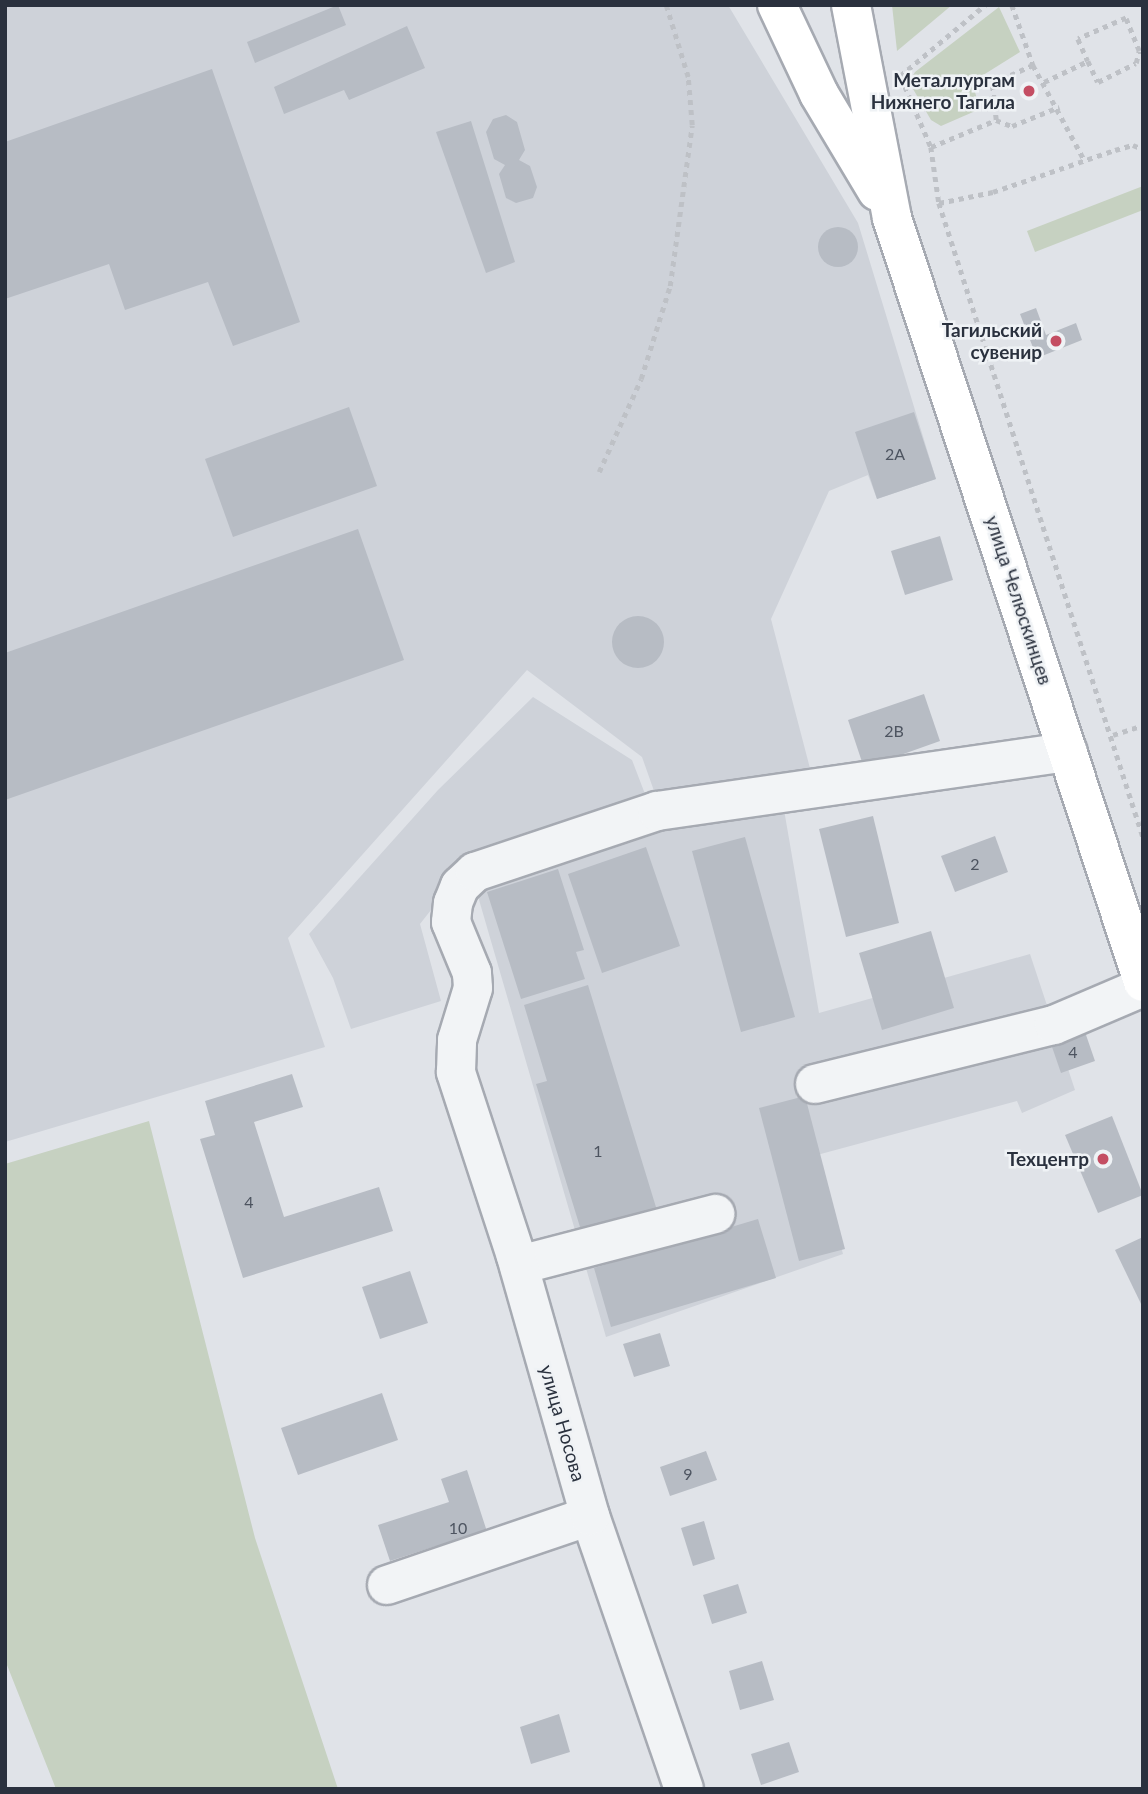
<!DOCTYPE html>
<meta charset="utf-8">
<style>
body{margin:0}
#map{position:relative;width:1148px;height:1794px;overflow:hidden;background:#e0e3e8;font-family:Lato,sans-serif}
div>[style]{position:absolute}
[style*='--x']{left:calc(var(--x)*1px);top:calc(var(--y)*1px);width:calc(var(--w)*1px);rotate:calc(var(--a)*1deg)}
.built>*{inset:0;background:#ced2d9}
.green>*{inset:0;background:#c6d1c1}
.building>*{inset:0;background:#b7bcc4}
.round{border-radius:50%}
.path>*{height:4.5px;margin-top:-2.25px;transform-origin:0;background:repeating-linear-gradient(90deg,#bec1c6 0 5px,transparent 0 10px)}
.roads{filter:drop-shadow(2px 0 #a6aab2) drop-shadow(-2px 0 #a6aab2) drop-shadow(0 2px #a6aab2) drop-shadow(0 -2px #a6aab2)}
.minor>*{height:38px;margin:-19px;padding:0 19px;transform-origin:19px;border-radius:19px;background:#f2f4f6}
.major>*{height:38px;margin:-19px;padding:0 19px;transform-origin:19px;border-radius:19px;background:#fff}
.dots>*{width:19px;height:19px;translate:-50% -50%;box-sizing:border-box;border:4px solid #eff2f5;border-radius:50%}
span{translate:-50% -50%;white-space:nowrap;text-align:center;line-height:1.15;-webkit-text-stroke:5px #eff2f5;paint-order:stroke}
.number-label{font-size:16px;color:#4d5460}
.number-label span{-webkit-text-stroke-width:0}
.poi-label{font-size:19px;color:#2a313e;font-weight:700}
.right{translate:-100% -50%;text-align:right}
.street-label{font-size:19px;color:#2a313e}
.frame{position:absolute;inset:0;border:7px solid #2a313e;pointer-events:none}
</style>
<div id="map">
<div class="built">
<i style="clip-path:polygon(5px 5px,728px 5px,858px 223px,936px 479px,877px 499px,868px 475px,829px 491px,771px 619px,812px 776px,659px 805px,642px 757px,527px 670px,288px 938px,325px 1047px,5px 1142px)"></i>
<i style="clip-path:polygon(533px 697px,632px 760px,650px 807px,463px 869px,420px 924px,441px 1001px,351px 1029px,333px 978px,309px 934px,438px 790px)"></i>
<i style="clip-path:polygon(782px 798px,819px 1013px,1030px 954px,1075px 1090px,1022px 1113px,1017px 1101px,817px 1155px,843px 1254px,606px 1337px,475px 886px,644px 824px)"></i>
</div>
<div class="green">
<i style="clip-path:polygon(892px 5px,952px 5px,897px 51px)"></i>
<i style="clip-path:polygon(999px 7px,1020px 52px,972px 82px,980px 109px,941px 126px,931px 120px,909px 82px,915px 72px)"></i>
<i style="clip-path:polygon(1143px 186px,1143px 210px,1035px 252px,1027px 231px)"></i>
<i style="clip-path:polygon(149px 1121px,255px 1538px,338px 1789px,56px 1789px,5px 1660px,5px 1164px)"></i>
</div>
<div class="building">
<i style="clip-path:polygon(338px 5px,346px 25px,255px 63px,247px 42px)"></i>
<i style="clip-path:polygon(407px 26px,425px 68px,349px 100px,344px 90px,284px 114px,274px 87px)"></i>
<i style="clip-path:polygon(212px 69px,300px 322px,233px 346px,208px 282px,125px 310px,109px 264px,5px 299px,5px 142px)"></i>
<i style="clip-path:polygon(506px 115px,517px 122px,525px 150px,519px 160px,530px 166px,537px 187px,533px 198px,516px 203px,506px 198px,499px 174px,505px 165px,494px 159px,486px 132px,493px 119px)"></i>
<i style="clip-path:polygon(471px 121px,515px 262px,486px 273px,436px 132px)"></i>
<i class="round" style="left:818px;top:227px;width:40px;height:40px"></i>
<i style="clip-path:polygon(1036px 308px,1046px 335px,1076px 323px,1082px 340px,1037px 358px,1020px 314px)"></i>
<i style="clip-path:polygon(349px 407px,377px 486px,233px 537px,205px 459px)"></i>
<i style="clip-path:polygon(914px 412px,936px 479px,877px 499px,855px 432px)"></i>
<i style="clip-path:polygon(358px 529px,404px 660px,5px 800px,5px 653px)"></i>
<i style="clip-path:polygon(940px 536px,953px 580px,905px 595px,891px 551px)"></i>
<i class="round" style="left:612px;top:616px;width:52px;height:52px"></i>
<i style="clip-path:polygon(924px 694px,940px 741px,864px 768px,848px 720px)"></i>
<i style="clip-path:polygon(873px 816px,899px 923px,846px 937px,819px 829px)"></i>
<i style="clip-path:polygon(995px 836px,1008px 872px,955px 892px,941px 856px)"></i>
<i style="clip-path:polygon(745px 837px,795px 1017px,741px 1032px,692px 851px)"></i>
<i style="clip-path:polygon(646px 847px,680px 946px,602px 973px,568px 874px)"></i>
<i style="clip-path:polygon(558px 869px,584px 950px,576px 952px,585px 979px,521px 999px,487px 892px)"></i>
<i style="clip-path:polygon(931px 931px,954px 1008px,882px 1030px,859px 953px)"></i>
<i style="clip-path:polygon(588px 985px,659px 1217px,584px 1240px,536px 1084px,547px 1081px,524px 1005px)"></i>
<i style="clip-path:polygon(1085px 1032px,1095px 1061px,1061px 1073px,1051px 1044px)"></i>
<i style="clip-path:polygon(292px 1074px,303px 1107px,254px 1122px,284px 1217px,379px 1187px,393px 1231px,243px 1278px,200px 1139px,215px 1135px,205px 1101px)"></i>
<i style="clip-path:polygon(805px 1096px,845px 1249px,799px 1261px,759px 1108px)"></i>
<i style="clip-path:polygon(1112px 1116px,1143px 1195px,1098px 1213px,1065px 1135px)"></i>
<i style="clip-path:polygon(758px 1219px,776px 1278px,611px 1327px,594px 1268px)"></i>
<i style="clip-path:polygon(1143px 1237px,1143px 1308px,1115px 1250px)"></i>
<i style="clip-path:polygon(410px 1271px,428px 1323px,380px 1339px,362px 1287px)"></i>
<i style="clip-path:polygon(660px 1333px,670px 1366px,634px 1377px,623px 1344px)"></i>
<i style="clip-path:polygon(382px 1393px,398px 1440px,298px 1475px,281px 1428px)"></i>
<i style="clip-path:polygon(706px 1451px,717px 1480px,670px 1496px,660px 1467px)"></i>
<i style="clip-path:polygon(467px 1470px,492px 1547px,442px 1563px,436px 1546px,390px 1561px,378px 1525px,449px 1502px,441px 1479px)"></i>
<i style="clip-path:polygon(704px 1521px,715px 1559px,693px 1566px,681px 1528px)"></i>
<i style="clip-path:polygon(738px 1584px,747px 1613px,712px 1624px,703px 1595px)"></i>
<i style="clip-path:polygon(762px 1661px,774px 1700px,740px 1710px,729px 1671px)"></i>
<i style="clip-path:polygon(559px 1714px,570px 1752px,531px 1764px,520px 1727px)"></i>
<i style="clip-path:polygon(789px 1742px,799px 1772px,761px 1785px,751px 1754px)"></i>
</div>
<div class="path">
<i style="--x:1012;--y:5;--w:64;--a:70.7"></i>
<i style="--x:1033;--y:65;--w:109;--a:61.6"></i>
<i style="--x:900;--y:76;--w:111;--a:-39.9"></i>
<i style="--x:901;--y:77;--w:76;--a:66.8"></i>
<i style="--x:931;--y:147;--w:57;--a:81.9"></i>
<i style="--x:939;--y:203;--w:55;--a:-11.5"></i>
<i style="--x:993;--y:192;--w:129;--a:-19"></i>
<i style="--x:1115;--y:150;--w:19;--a:-16"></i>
<i style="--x:1133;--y:145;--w:11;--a:22"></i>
<i style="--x:1044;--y:82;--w:49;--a:-25.5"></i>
<i style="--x:1088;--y:61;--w:23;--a:65"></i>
<i style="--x:1098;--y:82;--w:42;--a:-26.6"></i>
<i style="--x:1136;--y:63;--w:12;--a:-76"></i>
<i style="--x:1139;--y:51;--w:35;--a:-112"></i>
<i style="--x:1126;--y:18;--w:52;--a:156.4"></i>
<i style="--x:1078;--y:39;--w:24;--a:66"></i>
<i style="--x:996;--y:120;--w:37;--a:-96"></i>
<i style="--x:992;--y:83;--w:45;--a:-23.7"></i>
<i style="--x:931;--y:147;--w:70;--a:-22.6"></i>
<i style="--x:996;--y:120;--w:17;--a:21"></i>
<i style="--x:1012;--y:126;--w:51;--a:-22"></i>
<i style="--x:939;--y:203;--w:666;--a:72.16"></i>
<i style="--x:599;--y:472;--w:102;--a:-65.7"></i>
<i style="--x:641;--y:379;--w:97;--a:-72.7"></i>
<i style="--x:670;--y:286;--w:162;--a:-82.2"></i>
<i style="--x:692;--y:125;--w:48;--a:-94.8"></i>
<i style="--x:688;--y:77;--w:75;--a:-107"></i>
<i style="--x:1113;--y:735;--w:32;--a:-18"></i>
</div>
<div class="roads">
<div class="minor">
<i style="--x:815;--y:1084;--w:246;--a:-13.9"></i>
<i style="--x:1054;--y:1025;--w:97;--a:-23.1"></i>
<i style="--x:519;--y:1265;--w:203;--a:-14.6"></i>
<i style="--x:387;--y:1585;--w:214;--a:-18.8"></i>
<i style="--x:684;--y:1789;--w:289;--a:-109"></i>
<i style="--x:590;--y:1516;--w:270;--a:-105.9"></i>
<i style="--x:516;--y:1256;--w:194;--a:-108.1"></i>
<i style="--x:456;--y:1072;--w:32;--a:-88"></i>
<i style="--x:457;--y:1040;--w:54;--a:-72.9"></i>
<i style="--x:473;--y:988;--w:15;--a:-94"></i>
<i style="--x:472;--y:973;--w:55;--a:-112.4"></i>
<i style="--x:451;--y:922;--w:19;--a:-84"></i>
<i style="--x:453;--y:903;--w:18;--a:-68"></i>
<i style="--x:460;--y:886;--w:21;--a:-43"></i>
<i style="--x:475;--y:872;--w:192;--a:-18.5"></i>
<i style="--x:657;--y:811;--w:415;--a:-8.2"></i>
</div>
<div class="major">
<i style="--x:777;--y:5;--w:98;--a:64.7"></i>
<i style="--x:819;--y:94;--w:113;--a:59.1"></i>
<i style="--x:851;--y:5;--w:217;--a:79.1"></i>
<i style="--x:892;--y:218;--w:804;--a:71.81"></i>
</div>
</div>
<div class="dots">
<i style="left:1029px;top:91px;background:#c44e63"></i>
<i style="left:1056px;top:341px;background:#c44e63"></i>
<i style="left:1103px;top:1159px;background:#c44e63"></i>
</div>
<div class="number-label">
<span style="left:895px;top:454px">2А</span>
<span style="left:894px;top:731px">2В</span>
<span style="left:975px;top:864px">2</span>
<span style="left:1073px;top:1052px">4</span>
<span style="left:598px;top:1151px">1</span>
<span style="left:249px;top:1202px">4</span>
<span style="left:688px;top:1474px">9</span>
<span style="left:458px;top:1528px">10</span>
</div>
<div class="poi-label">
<span class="right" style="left:1015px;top:91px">Металлургам<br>Нижнего Тагила</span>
<span class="right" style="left:1042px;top:341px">Тагильский<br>сувенир</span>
<span class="right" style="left:1089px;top:1159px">Техцентр</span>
</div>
<div class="street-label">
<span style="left:1019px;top:600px;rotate:72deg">улица Челюскинцев</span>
<span style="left:563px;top:1423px;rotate:74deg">улица Носова</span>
</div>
<div class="frame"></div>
</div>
